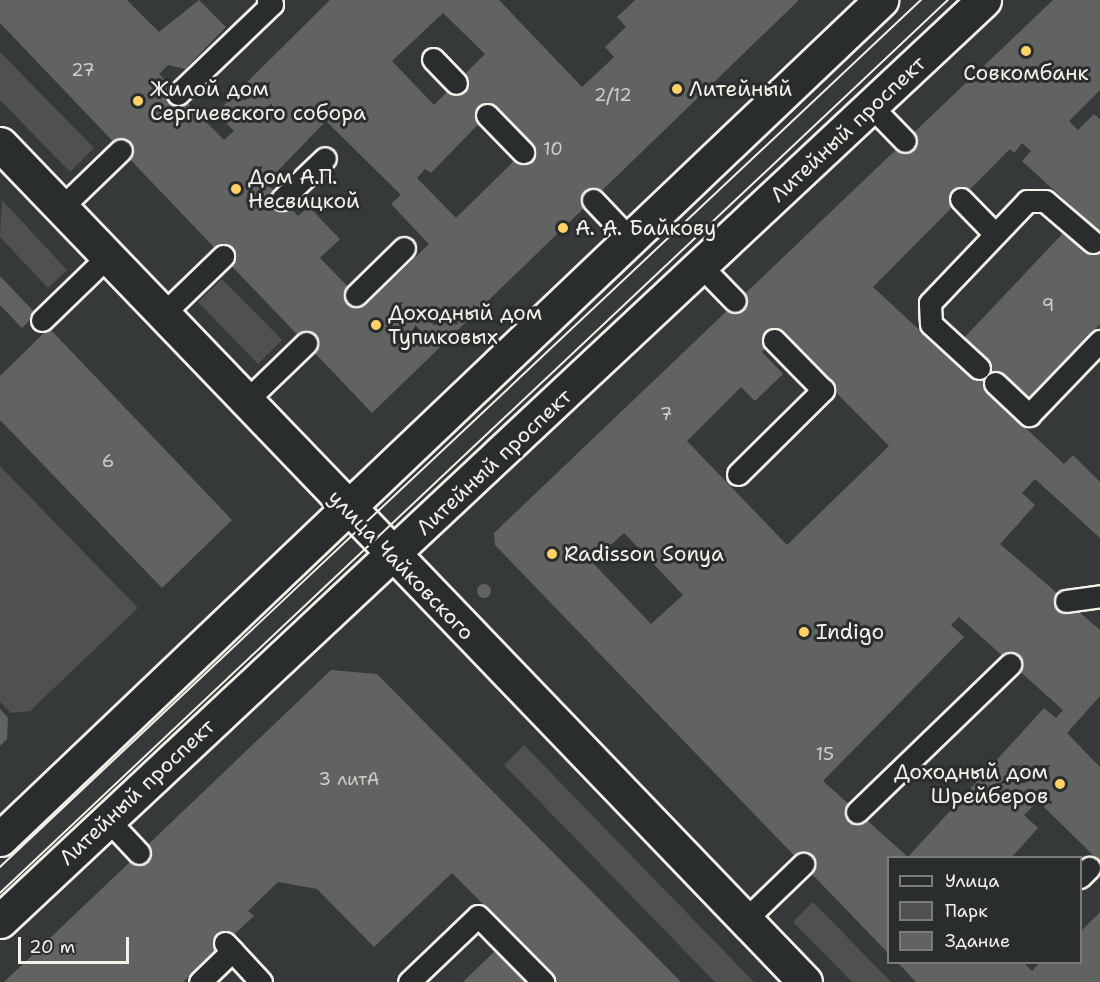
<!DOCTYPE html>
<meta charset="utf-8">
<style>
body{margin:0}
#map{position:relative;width:1100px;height:982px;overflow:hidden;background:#363939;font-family:"Shantell Sans",sans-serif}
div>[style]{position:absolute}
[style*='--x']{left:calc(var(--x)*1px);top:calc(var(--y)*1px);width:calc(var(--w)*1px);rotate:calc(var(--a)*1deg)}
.green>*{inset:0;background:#4e514f}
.building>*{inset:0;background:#616362}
.round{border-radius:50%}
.roads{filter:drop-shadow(2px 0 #f4f1e8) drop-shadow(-2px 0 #f4f1e8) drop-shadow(0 2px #f4f1e8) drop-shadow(0 -2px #f4f1e8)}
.service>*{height:21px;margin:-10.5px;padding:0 10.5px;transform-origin:10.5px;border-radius:10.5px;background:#2a2d2e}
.tertiary>*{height:33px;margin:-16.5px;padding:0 16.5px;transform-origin:16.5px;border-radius:16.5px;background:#2a2d2e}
.primary>*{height:33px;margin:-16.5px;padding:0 16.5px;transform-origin:16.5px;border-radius:16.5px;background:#2a2d2e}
.tram>*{height:1.5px;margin:-0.75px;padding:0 0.75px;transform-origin:0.75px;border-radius:0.75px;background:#f4f1e8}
.dots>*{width:16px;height:16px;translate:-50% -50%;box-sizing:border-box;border:3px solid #2a2d2e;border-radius:50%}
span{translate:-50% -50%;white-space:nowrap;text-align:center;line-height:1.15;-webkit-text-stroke:6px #2a2d2e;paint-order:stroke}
.number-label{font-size:18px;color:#cfcec6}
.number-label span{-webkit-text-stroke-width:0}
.poi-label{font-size:21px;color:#f4f1e8}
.left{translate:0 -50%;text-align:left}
.right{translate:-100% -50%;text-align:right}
.street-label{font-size:21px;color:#f4f1e8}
.legend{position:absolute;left:887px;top:856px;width:195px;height:108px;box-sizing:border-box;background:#2a2d2e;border:2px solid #7b7b78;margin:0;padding:8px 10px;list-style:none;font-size:18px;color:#f4f1e8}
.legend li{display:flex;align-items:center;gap:12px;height:30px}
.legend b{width:30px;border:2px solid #7b7b78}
.scale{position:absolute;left:18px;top:937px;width:111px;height:27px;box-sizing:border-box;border:3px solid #f4f1e8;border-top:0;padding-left:8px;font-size:18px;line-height:21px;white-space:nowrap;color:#f4f1e8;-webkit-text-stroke:4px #2a2d2e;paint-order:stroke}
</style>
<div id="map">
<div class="green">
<i style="clip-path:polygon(0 52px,94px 148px,70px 172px,0 100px)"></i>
<i style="clip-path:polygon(2px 200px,67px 270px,48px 288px,0 237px)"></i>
<i style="clip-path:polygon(222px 279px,282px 340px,258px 364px,198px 302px)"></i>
<i style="clip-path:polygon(0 466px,138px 608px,30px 711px,11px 713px,0 702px)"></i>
<i style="clip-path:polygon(524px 745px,754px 982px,715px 982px,504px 765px)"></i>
<i style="clip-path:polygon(813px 902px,891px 982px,852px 982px,793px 922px)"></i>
</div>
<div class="building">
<i style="clip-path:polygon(evenodd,0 0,127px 0,159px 32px,199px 0,226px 27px,185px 69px,168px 65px,159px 74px,224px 140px,234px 131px,216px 113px,330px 0,499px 0,582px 87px,614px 57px,605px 47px,626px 27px,617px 17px,635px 0,799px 0,372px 413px,0 23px,0 0,443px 13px,485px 54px,434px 105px,392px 61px,443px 13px,0 0,493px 109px,523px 152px,456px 218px,417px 178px,425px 169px,431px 173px,493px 109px,0 0,326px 121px,401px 195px,391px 204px,429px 244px,366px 305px,320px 258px,340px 239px,309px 207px,298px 216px,266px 183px,326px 121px)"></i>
<i style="clip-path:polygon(evenodd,1053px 0,1100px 0,1100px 90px,1069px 121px,1078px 130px,1094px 114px,1100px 119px,1100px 232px,1022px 161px,1031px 151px,1022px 143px,1014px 153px,1010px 149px,873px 287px,970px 377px,987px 360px,964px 338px,1065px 231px,1084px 251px,1100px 234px,1100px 324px,1028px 399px,1002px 374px,987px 392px,1064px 464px,1073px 455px,1100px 482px,1100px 538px,1035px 479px,1022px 493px,1035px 505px,1000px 544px,1100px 630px,1100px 696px,1067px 733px,1100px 767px,1100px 862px,1038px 801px,1024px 815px,1038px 828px,1011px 858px,888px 858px,888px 953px,495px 545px,494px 533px,1053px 0,779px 335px,889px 446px,787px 545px,687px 441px,741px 387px,755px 401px,783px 374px,762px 352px,779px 335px,1053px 0,624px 533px,683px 595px,651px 624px,592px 562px,624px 533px,1053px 0,959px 617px,1063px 710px,1056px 718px,1044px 708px,908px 857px,823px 781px,964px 637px,951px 625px,959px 617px)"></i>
<i style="clip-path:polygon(0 276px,36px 314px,22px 328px,0 305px)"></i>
<i style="clip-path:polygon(49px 328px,232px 520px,162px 588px,0 420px,0 376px)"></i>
<i class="round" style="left:477px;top:584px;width:14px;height:14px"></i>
<i style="clip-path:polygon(331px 670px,377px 674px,681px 982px,549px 982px,554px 976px,452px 873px,374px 947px,317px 889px,278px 882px,248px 911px,254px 916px,183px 982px,4px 982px)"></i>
<i style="clip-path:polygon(0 709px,8px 718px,7px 739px,0 746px)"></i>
<i style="clip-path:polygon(1100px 912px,1100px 982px,916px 982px,897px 962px,1023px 962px,1032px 971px,1040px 962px,1080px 962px,1080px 932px)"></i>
<i style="clip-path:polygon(495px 951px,526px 982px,463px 982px)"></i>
</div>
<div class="roads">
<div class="service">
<i style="--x:433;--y:59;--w:33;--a:46"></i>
<i style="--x:178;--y:94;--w:130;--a:-43.8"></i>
<i style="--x:272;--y:4;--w:6;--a:-135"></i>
<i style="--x:872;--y:107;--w:47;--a:45.9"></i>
<i style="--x:487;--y:115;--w:52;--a:45.8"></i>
<i style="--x:282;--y:199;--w:59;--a:-43.6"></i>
<i style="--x:961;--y:199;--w:49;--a:45.8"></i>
<i style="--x:593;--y:200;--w:55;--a:46.5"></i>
<i style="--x:61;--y:208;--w:83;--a:-44"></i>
<i style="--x:702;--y:267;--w:47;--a:45.9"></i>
<i style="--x:356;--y:295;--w:67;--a:-44.4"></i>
<i style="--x:162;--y:315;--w:85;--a:-44"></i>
<i style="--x:42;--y:320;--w:91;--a:-44.1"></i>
<i style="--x:979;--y:368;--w:65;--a:-137.5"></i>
<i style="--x:931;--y:324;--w:21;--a:-93"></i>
<i style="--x:930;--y:303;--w:141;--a:-46.4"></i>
<i style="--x:1027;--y:201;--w:18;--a:0"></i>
<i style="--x:1045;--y:201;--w:63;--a:40.5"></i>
<i style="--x:995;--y:383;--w:47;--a:43.3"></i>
<i style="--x:1029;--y:415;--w:103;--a:-46.2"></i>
<i style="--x:245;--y:402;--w:85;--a:-44"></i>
<i style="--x:738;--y:474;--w:120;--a:-44.7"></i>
<i style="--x:823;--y:390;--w:70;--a:-134.4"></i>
<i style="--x:1066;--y:601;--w:34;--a:-8"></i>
<i style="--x:857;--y:812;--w:213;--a:-44"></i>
<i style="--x:108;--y:820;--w:45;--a:46.8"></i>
<i style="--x:1080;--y:877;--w:13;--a:-45"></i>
<i style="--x:745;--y:920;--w:81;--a:-44"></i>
<i style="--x:225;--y:943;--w:53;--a:47.3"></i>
<i style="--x:200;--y:982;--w:45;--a:-44.1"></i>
<i style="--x:409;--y:982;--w:95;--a:-43.7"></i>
<i style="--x:478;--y:916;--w:93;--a:45.4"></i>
</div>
<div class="tertiary">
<i style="--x:0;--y:144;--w:1162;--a:46.15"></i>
</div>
<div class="primary">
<i style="--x:0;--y:839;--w:1217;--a:-43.6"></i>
<i style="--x:0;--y:921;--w:1348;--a:-43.11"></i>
</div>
</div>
<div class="tram">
<i style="--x:0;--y:867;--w:1265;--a:-43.27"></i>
<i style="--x:0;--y:893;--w:1302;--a:-43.29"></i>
</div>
<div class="dots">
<i style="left:1026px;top:51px;background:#ffd166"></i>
<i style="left:677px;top:89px;background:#ffd166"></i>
<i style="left:138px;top:101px;background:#ffd166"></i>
<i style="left:236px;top:189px;background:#ffd166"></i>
<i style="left:563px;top:228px;background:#ffd166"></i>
<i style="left:376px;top:325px;background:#ffd166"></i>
<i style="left:552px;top:554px;background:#ffd166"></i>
<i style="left:804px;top:632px;background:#ffd166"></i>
<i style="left:1060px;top:784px;background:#ffd166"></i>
</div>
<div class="number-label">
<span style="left:83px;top:70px">27</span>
<span style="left:613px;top:95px">2/12</span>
<span style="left:553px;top:149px">10</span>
<span style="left:1048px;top:305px">9</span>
<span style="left:666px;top:414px">7</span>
<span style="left:108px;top:461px">6</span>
<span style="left:825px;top:754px">15</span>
<span style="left:349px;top:779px">3 литА</span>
</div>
<div class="poi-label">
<span style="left:1026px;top:73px">Совкомбанк</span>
<span class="left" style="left:150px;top:101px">Жилой дом<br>Сергиевского собора</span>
<span class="left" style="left:689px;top:89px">Литейный</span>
<span class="left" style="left:248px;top:189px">Дом А.П.<br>Несвицкой</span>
<span class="left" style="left:575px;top:228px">А. А. Байкову</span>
<span class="left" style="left:388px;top:325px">Доходный дом<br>Тупиковых</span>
<span class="left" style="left:564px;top:554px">Radisson Sonya</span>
<span class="left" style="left:816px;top:632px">Indigo</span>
<span class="right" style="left:1048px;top:784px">Доходный дом<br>Шрейберов</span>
</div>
<div class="street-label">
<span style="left:848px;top:129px;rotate:-43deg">Литейный проспект</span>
<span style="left:494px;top:462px;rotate:-43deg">Литейный проспект</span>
<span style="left:401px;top:565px;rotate:46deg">улица Чайковского</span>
<span style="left:137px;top:792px;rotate:-43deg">Литейный проспект</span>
</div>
<ul class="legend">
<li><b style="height:8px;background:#2a2d2e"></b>Улица</li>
<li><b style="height:16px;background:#4e514f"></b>Парк</li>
<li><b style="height:16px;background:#616362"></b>Здание</li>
</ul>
<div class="scale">20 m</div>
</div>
